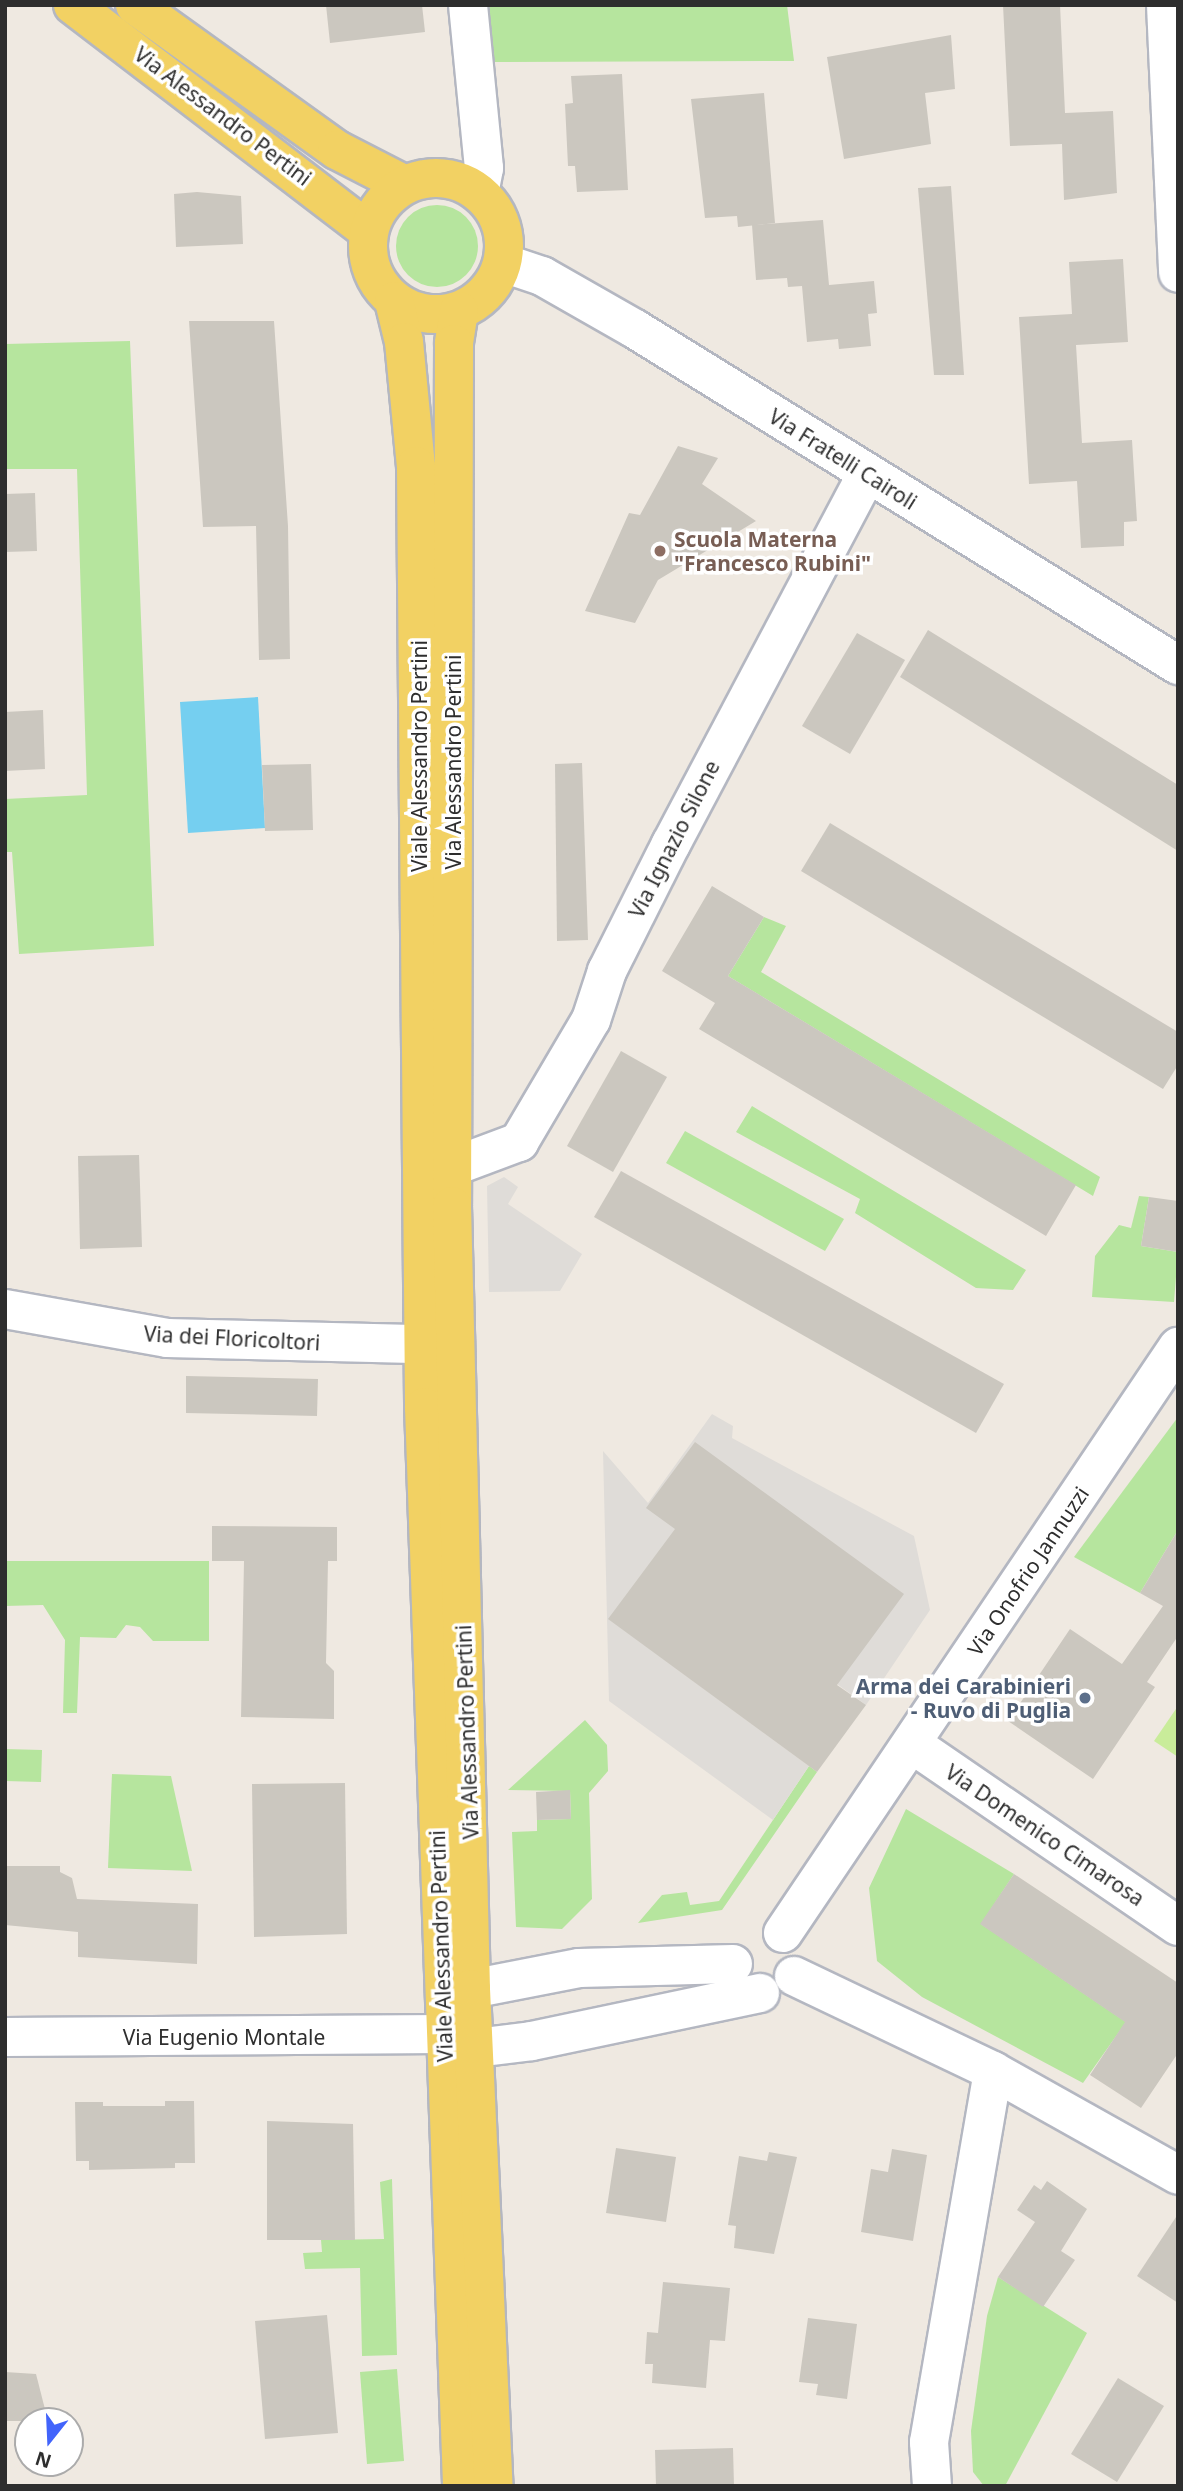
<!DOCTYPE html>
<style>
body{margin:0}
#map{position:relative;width:1183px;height:2491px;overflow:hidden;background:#efe9e1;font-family:"Noto Sans",sans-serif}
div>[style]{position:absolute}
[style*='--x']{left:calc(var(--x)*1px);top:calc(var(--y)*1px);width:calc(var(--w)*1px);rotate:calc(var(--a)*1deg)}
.green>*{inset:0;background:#b6e59e}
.round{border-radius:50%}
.pitch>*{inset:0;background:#c9ec9a}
.plaza>*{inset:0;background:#dfdcd8}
.water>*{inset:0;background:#75cff0}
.building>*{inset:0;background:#cbc7bf}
.roads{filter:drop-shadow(2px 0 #b4b7c1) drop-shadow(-2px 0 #b4b7c1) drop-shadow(0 2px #b4b7c1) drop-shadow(0 -2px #b4b7c1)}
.minor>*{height:38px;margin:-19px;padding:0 19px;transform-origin:19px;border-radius:19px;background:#fff}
.major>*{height:38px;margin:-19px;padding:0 19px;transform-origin:19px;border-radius:19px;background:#f2d163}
.major>.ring{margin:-19px;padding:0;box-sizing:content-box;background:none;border:38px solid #f2d163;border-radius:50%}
.dots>*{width:19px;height:19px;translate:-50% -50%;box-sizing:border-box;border:4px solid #fff;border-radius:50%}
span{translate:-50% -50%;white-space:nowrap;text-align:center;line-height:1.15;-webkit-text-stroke:7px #fff;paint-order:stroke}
.street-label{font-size:21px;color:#2e2e2e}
.education-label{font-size:21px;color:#785e54;font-weight:700}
.left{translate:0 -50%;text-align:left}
.service-label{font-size:21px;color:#4e5e75;font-weight:700}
.right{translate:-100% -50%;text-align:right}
.frame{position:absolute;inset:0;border:7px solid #2e2e2e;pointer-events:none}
.north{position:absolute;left:14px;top:2407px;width:70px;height:70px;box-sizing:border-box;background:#fff;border:2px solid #ababab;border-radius:50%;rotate:198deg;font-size:19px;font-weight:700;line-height:28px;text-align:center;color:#2e2e2e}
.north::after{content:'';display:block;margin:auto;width:24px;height:32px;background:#4264fb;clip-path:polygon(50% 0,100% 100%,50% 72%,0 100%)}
</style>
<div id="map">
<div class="green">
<i style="clip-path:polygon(480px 5px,787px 5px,794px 61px,488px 62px)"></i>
<i class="round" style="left:396px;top:205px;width:82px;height:82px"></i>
<i style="clip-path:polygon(130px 341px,154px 946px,19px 954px,12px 852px,5px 852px,5px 799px,87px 795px,77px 469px,5px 469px,5px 344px)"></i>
<i style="clip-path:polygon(764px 917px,786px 926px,761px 972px,1100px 1177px,1093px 1196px,728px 976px)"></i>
<i style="clip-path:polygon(752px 1106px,1026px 1270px,1013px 1290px,976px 1288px,855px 1213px,860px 1199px,736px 1132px)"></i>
<i style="clip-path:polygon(685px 1131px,844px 1219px,825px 1251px,666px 1163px)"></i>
<i style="clip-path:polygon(1139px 1196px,1149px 1197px,1141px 1246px,1178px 1252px,1174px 1302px,1092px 1297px,1095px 1256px,1119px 1225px,1131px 1228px)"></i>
<i style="clip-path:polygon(1178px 1417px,1178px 1530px,1140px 1593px,1074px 1557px)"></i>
<i style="clip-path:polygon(5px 1561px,209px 1561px,209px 1641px,153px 1641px,140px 1627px,126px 1625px,116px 1638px,80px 1637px,77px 1713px,63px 1713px,65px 1640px,43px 1605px,5px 1606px)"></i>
<i style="clip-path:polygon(585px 1720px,607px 1745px,608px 1771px,589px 1793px,592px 1899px,562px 1929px,516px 1927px,512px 1832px,537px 1831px,537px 1820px,571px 1819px,570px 1791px,508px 1790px)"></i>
<i style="clip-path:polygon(5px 1749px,42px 1750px,41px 1782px,5px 1781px)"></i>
<i style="clip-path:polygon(809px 1766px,817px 1772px,722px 1910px,638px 1923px,662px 1895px,687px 1892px,690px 1905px,719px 1901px)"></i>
<i style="clip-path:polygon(112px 1774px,171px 1776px,192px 1871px,108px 1868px)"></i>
<i style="clip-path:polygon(906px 1809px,1014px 1874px,981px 1924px,1126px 2022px,1083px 2083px,922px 1997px,877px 1961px,869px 1888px)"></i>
<i style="clip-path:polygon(392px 2179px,397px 2355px,362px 2356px,360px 2268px,305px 2269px,303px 2253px,322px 2252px,321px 2240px,384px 2239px,380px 2182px)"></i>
<i style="clip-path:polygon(998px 2277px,1087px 2333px,1005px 2486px,984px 2486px,973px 2472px,971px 2431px,987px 2316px)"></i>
<i style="clip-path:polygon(397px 2369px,404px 2461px,367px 2464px,360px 2372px)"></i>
</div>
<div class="pitch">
<i style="clip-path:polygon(1178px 1706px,1178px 1757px,1154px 1741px)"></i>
</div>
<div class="plaza">
<i style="clip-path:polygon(504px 1177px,518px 1187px,508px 1204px,582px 1254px,560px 1291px,489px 1292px,487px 1186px)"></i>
<i style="clip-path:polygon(712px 1414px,733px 1426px,732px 1438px,914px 1536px,930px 1610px,866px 1705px,657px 1554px,609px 1619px,809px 1766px,773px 1820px,609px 1701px,603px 1451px,648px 1503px)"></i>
</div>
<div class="water">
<i style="clip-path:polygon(258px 697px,265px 828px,188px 833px,180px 702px)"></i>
</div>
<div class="building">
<i style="clip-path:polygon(326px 5px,422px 5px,425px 32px,330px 43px)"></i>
<i style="clip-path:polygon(1003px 5px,1060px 5px,1065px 113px,1113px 111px,1117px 193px,1064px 200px,1062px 144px,1010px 146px)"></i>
<i style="clip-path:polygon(951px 35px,955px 89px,925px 93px,931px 144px,844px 159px,827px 57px)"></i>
<i style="clip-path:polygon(622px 74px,628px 190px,577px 192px,575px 166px,568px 166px,565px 104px,573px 103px,571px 76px)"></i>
<i style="clip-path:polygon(764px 93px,775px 223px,738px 227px,737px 216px,705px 218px,691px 99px)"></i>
<i style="clip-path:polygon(951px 186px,964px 375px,934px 375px,918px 188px)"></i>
<i style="clip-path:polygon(197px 192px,241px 196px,243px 244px,176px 247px,174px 194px)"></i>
<i style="clip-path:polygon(823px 220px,829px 285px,874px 281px,877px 313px,868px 314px,871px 346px,839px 349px,838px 339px,807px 342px,802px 286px,788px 287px,787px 278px,756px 280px,752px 225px)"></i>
<i style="clip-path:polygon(1123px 259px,1128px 342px,1076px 345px,1082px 443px,1132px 440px,1137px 521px,1124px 522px,1124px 546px,1081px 548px,1077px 481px,1029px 484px,1019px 317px,1072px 314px,1069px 262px)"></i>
<i style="clip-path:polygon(189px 321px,274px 321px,288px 526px,290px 659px,259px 660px,256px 526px,203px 527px)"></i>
<i style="clip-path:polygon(678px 446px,718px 458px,702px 484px,756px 521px,658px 580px,635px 623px,585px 611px,629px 513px,640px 515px)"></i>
<i style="clip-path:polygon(35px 493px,37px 551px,5px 552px,5px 494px)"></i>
<i style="clip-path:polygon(928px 630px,1178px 785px,1178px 851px,900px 677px)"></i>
<i style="clip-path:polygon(857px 633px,905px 660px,850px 754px,802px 726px)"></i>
<i style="clip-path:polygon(43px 710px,45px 769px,5px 771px,5px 712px)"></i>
<i style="clip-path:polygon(582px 763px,588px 940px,557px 941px,555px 764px)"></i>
<i style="clip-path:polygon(311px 764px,313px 830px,265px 831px,262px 765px)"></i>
<i style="clip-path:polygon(830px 823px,1178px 1032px,1178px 1065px,1163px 1089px,801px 871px)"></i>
<i style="clip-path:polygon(712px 886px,764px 917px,728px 976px,1076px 1185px,1046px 1236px,699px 1029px,715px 1003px,662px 971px)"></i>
<i style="clip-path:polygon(621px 1051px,667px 1077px,613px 1172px,567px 1146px)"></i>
<i style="clip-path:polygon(139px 1155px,142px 1247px,80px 1249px,78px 1156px)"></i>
<i style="clip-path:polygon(621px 1171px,1004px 1384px,976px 1433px,594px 1217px)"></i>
<i style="clip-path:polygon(1149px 1197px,1178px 1201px,1178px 1252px,1141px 1246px)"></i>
<i style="clip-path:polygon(186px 1376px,318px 1379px,317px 1416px,186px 1413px)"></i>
<i style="clip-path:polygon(695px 1442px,904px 1594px,837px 1685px,866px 1705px,817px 1772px,608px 1619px,675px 1529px,646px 1508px)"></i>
<i style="clip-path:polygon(212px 1526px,337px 1527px,337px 1561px,328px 1561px,326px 1663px,334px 1671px,334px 1719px,241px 1717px,244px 1561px,212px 1561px)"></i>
<i style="clip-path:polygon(1178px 1530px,1178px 1636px,1147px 1682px,1155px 1687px,1093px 1779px,1008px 1721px,1070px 1629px,1122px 1664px,1163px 1606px,1140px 1593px)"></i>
<i style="clip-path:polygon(345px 1783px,347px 1934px,254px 1937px,252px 1784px)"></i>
<i style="clip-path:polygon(570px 1790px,571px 1819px,537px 1820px,536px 1792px)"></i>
<i style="clip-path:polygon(5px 1866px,60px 1866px,60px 1872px,72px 1878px,77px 1899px,198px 1904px,197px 1964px,78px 1957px,78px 1932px,5px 1925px)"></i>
<i style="clip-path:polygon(1014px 1874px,1178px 1983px,1178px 2053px,1141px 2108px,1090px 2075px,1125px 2022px,980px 1924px)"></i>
<i style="clip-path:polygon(165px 2101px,194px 2101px,195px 2163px,175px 2163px,175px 2168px,89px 2170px,89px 2161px,76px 2161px,75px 2102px,103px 2102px,103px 2106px,165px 2106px)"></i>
<i style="clip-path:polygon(267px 2121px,353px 2124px,355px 2240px,267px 2240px)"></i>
<i style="clip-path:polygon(616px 2148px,676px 2157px,666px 2222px,606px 2213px)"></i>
<i style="clip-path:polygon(892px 2149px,927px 2155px,913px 2241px,861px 2232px,871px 2169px,888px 2172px)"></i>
<i style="clip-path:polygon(769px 2152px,797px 2157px,774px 2254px,734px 2248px,736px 2226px,728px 2225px,739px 2156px,767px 2161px)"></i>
<i style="clip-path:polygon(1047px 2181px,1087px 2209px,1061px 2251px,1075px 2260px,1043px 2307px,998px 2277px,1035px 2222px,1017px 2210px,1034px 2185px,1041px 2190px)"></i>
<i style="clip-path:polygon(1178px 2214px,1178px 2303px,1137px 2276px)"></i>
<i style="clip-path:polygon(663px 2282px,730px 2288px,725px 2341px,710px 2340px,706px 2388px,652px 2383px,653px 2364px,645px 2364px,647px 2332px,658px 2333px)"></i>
<i style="clip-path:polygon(327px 2315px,338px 2433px,265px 2439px,255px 2321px)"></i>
<i style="clip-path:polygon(808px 2318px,857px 2324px,847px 2399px,816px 2395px,818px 2384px,799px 2382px)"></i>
<i style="clip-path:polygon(5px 2372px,36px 2374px,48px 2421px,5px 2421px)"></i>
<i style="clip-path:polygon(1118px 2378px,1164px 2406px,1117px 2482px,1071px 2454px)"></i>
<i style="clip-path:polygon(733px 2448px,734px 2486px,656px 2486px,655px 2450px)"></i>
</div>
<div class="roads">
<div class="minor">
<i style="--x:468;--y:5;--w:164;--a:84.4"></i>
<i style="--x:484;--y:168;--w:25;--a:101"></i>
<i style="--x:1166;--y:5;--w:268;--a:87.4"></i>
<i style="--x:503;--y:263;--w:41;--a:18.4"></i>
<i style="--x:542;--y:276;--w:107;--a:29.7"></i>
<i style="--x:635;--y:329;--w:639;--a:31.75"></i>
<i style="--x:452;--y:1167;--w:72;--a:-20.5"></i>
<i style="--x:519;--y:1142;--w:142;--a:-59.5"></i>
<i style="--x:591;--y:1020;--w:52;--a:-71.9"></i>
<i style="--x:607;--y:971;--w:142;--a:-63.3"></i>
<i style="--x:671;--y:844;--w:419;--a:-62.1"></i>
<i style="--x:5;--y:1309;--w:165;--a:10.1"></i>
<i style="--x:167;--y:1338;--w:288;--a:1.4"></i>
<i style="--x:912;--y:1744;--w:322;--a:34.4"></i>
<i style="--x:783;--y:1933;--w:707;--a:-56.02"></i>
<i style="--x:794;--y:1976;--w:221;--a:25.5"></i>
<i style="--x:993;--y:2071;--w:212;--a:29.3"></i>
<i style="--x:453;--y:2017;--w:33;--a:-57"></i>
<i style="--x:471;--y:1989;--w:110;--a:-11"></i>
<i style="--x:579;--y:1968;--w:154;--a:-1.5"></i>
<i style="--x:5;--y:2037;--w:438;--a:-0.4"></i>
<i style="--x:443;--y:2034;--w:35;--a:24"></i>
<i style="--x:475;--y:2048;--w:57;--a:-7"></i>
<i style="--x:532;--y:2041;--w:233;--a:-11.9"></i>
<i style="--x:932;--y:2486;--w:44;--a:-93.9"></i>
<i style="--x:929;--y:2442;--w:376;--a:-80.2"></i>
</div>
<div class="major">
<i style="--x:73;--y:5;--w:372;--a:37.4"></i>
<i style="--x:135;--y:5;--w:249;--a:35.7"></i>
<i style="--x:337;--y:150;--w:76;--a:27.2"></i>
<i class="ring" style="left:368px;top:178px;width:98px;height:98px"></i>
<i style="--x:394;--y:301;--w:42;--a:76.3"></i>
<i style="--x:404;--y:342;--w:125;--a:84.5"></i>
<i style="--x:416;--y:466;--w:941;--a:89.51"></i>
<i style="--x:424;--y:1407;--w:1080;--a:87.98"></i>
<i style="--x:459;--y:311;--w:33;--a:99"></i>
<i style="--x:454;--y:344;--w:862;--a:90.13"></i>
<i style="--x:452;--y:1206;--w:783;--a:88.61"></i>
<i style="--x:471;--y:1989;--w:498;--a:87.4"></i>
</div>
</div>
<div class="dots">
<i style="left:660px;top:551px;background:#8d6e63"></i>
<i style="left:1085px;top:1698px;background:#5c6f8a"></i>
</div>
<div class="street-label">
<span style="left:223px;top:116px;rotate:37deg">Via Alessandro Pertini</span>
<span style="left:843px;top:459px;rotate:32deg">Via Fratelli Cairoli</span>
<span style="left:419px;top:756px;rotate:-90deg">Viale Alessandro Pertini</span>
<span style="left:453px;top:762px;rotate:-90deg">Via Alessandro Pertini</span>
<span style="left:674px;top:839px;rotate:-63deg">Via Ignazio Silone</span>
<span style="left:232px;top:1338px;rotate:3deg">Via dei Floricoltori</span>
<span style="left:1028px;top:1571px;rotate:-56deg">Via Onofrio Jannuzzi</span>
<span style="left:467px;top:1732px;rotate:-92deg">Via Alessandro Pertini</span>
<span style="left:1045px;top:1835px;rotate:34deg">Via Domenico Cimarosa</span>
<span style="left:441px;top:1946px;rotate:-92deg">Viale Alessandro Pertini</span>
<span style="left:224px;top:2037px">Via Eugenio Montale</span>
</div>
<div class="education-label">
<span class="left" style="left:674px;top:551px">Scuola Materna<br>"Francesco Rubini"</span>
</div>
<div class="service-label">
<span class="right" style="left:1071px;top:1698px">Arma dei Carabinieri<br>- Ruvo di Puglia</span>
</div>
<div class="frame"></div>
<div class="north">N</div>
</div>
